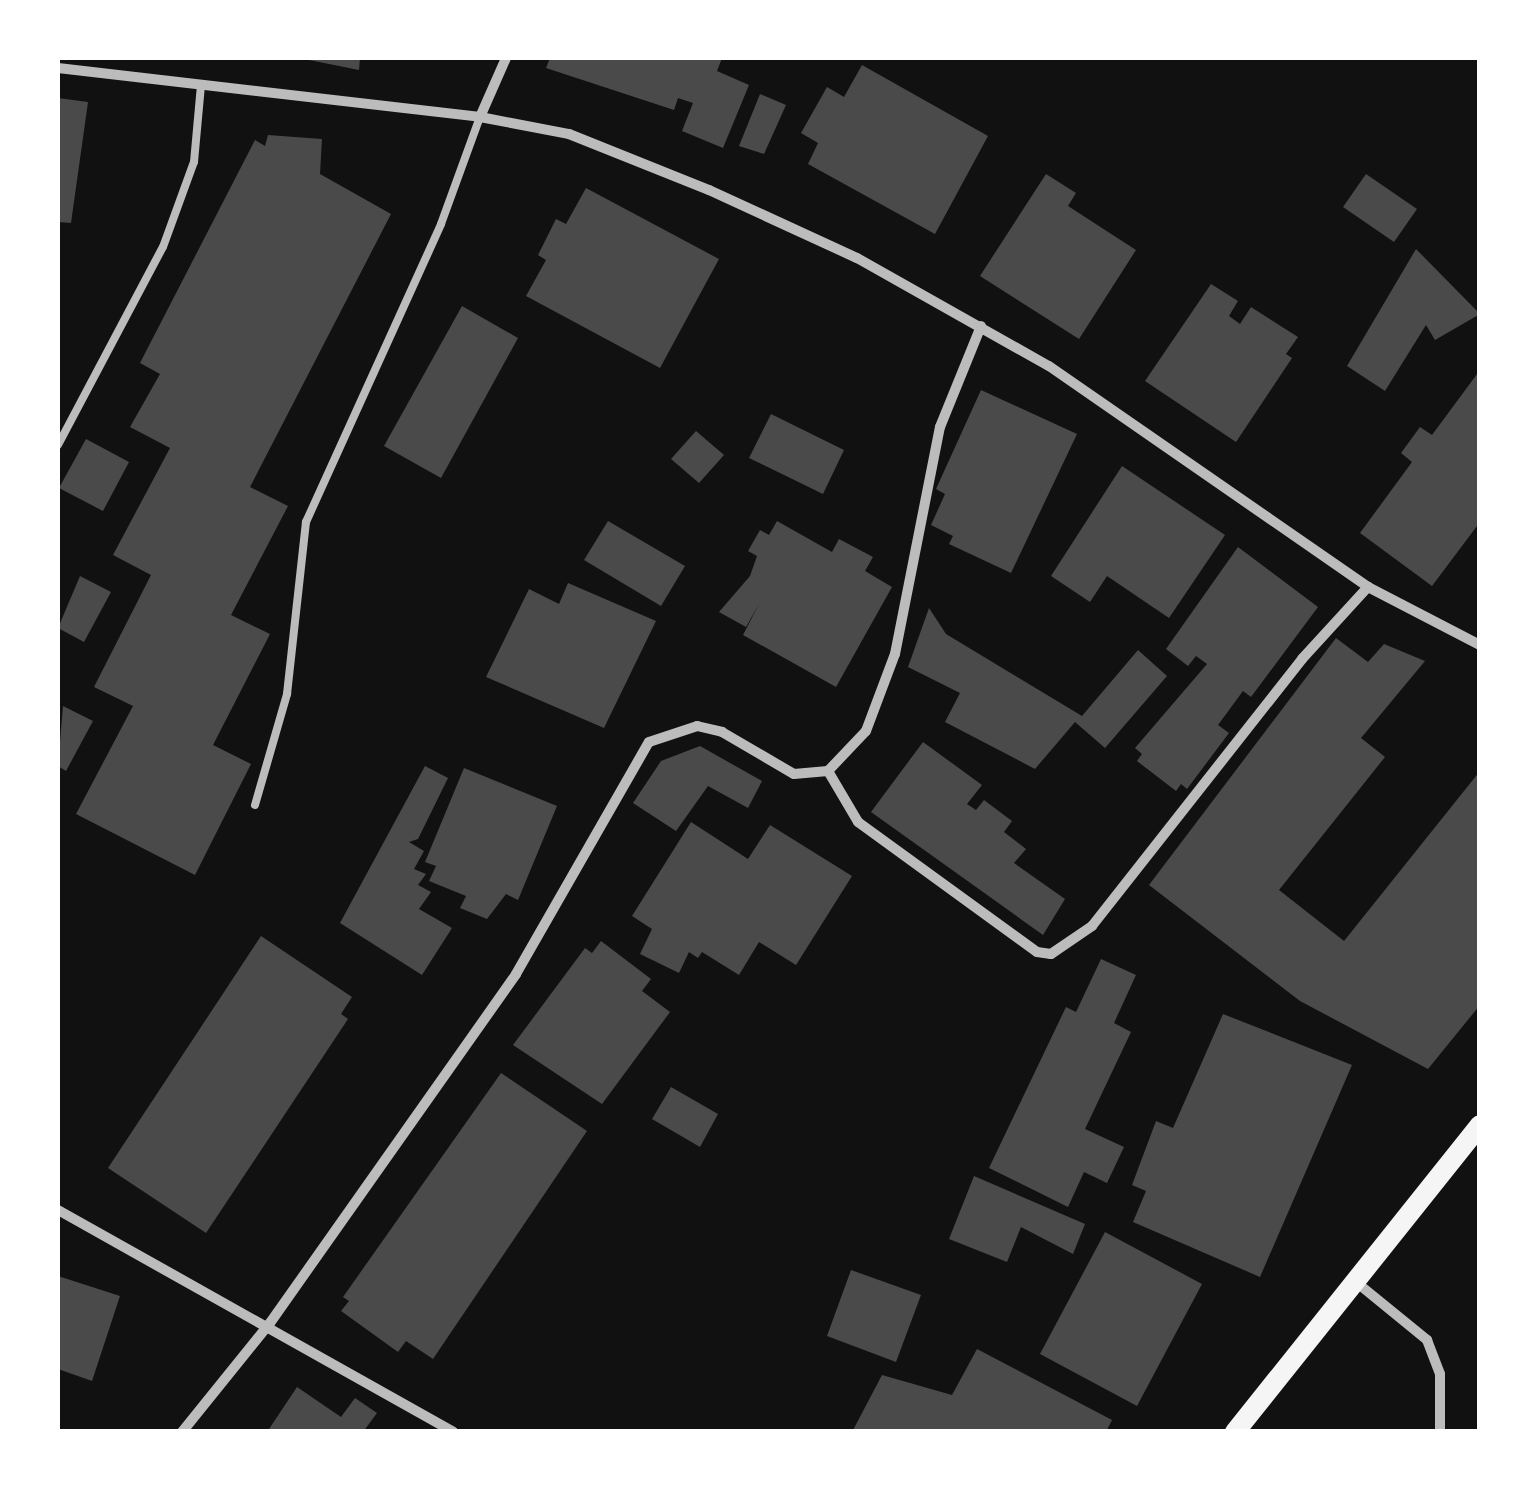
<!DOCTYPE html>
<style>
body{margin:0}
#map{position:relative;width:1537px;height:1489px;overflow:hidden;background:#111;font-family:"Nunito Sans",sans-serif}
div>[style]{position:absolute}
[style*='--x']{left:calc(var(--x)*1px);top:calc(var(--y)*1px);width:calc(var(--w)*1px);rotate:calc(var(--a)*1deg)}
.building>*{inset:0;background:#4a4a4a}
.service>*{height:8px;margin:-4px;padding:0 4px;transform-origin:4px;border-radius:4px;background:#bcbcbc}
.minor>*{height:10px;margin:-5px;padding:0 5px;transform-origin:5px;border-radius:5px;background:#bcbcbc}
.secondary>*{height:20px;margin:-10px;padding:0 10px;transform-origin:10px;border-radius:10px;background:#f5f5f5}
span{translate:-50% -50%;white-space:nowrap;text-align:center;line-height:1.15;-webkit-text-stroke:8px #fff;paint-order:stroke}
.frame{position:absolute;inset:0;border:60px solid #fff;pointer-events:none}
</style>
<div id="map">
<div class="building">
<i style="clip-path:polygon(299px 58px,360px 58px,359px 70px)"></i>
<i style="clip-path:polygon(550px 58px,722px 58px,717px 71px,749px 85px,723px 148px,682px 131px,693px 103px,678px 98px,674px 110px,546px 68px)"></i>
<i style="clip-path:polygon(862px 65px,988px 136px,935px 234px,808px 164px,818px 143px,801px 133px,827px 87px,844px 97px)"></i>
<i style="clip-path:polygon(760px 94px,786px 105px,764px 154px,739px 146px)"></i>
<i style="clip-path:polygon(58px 98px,88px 102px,71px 223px,58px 222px)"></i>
<i style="clip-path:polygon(268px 135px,322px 139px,320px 174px,391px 214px,250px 487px,288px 506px,231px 615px,270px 634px,213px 745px,251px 764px,195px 875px,76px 814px,133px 706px,94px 687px,151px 575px,113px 555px,170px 448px,130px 427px,160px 374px,140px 363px,255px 140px,265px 146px)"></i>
<i style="clip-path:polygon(1046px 174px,1076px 193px,1068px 206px,1136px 250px,1079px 339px,980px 276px)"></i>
<i style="clip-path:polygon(1366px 174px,1417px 209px,1394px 242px,1343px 207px)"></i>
<i style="clip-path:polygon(586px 188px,719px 259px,660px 368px,526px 296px,546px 260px,538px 255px,556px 219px,566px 224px)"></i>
<i style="clip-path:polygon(1416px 249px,1480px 314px,1435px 340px,1426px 325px,1385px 391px,1347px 366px)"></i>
<i style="clip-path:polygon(1211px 284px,1238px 301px,1229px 316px,1240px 324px,1251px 307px,1298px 337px,1286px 354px,1292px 358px,1236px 442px,1145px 381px)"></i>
<i style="clip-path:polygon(462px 306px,518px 338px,441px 478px,384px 446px)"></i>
<i style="clip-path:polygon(1480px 370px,1480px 522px,1432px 586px,1360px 533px,1412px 462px,1401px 453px,1420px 427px,1432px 435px)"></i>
<i style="clip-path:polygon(981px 390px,1077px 434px,1011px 573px,949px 544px,953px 536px,931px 525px,945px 494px,936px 489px)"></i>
<i style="clip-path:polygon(771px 414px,844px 450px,823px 494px,749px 458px)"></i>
<i style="clip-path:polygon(696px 431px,724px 455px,699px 483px,671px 459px)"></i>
<i style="clip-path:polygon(86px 439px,129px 462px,103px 511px,59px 488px)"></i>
<i style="clip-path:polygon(1122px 466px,1225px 535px,1169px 618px,1107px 576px,1090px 602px,1051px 576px)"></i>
<i style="clip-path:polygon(608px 521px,685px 566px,661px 606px,584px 560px)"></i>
<i style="clip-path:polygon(777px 521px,832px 552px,839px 539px,873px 557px,865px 571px,892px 587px,836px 687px,743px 635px,759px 604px,746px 627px,719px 612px,750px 576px,757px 556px,748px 551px,760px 530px,769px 535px)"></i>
<i style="clip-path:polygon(1238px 547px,1318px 607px,1251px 697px,1243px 691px,1218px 725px,1229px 733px,1187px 789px,1181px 784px,1176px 791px,1137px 761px,1142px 754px,1135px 748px,1207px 664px,1196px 656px,1188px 666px,1166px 649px)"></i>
<i style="clip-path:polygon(80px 576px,111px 592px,84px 642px,58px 628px)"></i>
<i style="clip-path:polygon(568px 583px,656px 621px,604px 728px,486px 677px,529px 589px,559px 604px)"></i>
<i style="clip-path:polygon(929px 608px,946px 634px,1082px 716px,1138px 650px,1167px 676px,1105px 748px,1075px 722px,1035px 769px,945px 722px,960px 693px,908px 667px)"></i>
<i style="clip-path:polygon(1336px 638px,1368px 662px,1384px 644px,1425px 661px,1361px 738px,1385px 757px,1279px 890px,1344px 941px,1480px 771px,1480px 1005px,1428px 1069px,1300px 1001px,1149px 885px)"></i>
<i style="clip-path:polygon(63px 706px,93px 721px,66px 771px,58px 766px)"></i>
<i style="clip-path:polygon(923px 742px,982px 785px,967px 804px,976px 810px,984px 800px,1012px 821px,1004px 832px,1026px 849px,1014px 863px,1065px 899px,1043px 935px,871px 812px)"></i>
<i style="clip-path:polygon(700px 746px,762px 781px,748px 808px,708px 786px,676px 831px,633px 803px,661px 761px)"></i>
<i style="clip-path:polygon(425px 766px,448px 778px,418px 839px,409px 842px,424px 851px,414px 869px,426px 874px,418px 885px,431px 892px,419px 909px,452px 928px,422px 975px,340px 923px)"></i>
<i style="clip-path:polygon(464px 768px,557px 806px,518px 900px,506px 894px,487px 919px,460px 908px,466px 896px,429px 881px,436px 866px,425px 862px)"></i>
<i style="clip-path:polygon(691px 822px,748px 859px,770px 825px,852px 876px,796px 965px,759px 942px,739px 975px,702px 952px,698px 958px,689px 952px,679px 973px,640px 954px,652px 929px,632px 916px)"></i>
<i style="clip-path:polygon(261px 936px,352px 997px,341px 1014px,348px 1019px,206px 1233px,108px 1168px)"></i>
<i style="clip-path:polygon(601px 941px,651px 979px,642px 991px,670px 1012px,602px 1104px,513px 1045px,585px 948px,592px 953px)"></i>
<i style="clip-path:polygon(1101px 959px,1136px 975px,1114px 1023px,1131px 1032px,1085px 1129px,1124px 1147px,1107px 1183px,1084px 1172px,1068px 1207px,989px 1168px,1066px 1007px,1076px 1012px)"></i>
<i style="clip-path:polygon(1223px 1014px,1352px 1065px,1260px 1277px,1133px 1222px,1146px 1191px,1132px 1185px,1156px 1121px,1173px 1128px)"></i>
<i style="clip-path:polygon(501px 1073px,587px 1131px,433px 1359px,406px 1341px,398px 1352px,341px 1311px,349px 1301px,343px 1297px)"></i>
<i style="clip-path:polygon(671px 1087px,718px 1114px,700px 1147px,652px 1119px)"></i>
<i style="clip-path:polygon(974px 1176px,1085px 1224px,1073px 1254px,1021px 1227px,1007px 1262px,949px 1239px)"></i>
<i style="clip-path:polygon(1105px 1232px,1202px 1284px,1137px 1406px,1040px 1354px)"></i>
<i style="clip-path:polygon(851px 1270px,921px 1295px,896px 1362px,827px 1336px)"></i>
<i style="clip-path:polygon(58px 1276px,120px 1296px,92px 1381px,58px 1369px)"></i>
<i style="clip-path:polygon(977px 1349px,1112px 1420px,1106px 1432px,852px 1432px,882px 1375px,952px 1395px)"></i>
<i style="clip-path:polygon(297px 1387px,341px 1417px,355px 1398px,377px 1413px,363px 1432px,267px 1432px)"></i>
</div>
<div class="service">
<i style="--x:58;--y:445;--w:224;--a:-62.1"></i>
<i style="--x:163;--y:247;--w:90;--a:-70"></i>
<i style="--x:194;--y:162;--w:77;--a:-84.8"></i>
<i style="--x:255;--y:805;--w:116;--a:-73.9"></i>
<i style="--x:287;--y:694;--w:173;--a:-83.7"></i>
<i style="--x:306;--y:522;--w:327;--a:-65.6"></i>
<i style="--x:441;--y:224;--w:114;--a:-70"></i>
</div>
<div class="minor">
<i style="--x:58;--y:68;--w:425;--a:6.6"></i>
<i style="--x:480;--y:117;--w:91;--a:10.8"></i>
<i style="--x:569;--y:134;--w:151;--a:21.8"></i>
<i style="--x:709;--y:190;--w:163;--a:24.7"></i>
<i style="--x:857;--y:258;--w:220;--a:29.4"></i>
<i style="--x:1049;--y:366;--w:388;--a:34.7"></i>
<i style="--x:1368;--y:587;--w:126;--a:27.4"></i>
<i style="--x:480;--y:117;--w:64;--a:-66.2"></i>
<i style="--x:828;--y:771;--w:59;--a:59.5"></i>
<i style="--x:858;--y:822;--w:221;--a:36"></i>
<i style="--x:1037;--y:952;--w:14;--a:8"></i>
<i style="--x:1051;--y:954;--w:50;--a:-34.3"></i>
<i style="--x:1092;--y:926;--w:340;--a:-51.8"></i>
<i style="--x:1302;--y:659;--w:98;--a:-47.5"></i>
<i style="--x:58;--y:1210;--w:453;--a:29.3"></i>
<i style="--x:1356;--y:1282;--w:92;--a:39.2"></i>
<i style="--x:1427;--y:1340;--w:36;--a:69"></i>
<i style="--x:1440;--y:1374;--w:58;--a:90"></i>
<i style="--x:182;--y:1432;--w:140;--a:-51.1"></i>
<i style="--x:270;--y:1323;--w:427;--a:-54.8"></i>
<i style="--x:516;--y:974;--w:267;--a:-60.2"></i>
<i style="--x:649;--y:742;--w:51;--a:-18.4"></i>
<i style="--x:697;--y:726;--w:26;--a:13"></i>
<i style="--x:722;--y:732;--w:83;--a:30.3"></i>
<i style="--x:794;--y:774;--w:34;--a:-5"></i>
<i style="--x:828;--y:771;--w:55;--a:-46.5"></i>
<i style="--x:866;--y:731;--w:82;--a:-69.4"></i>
<i style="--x:895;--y:654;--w:231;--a:-78.8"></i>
<i style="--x:940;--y:427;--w:109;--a:-67.9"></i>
</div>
<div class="secondary">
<i style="--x:1235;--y:1432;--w:393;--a:-51.4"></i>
</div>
<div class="frame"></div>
</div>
